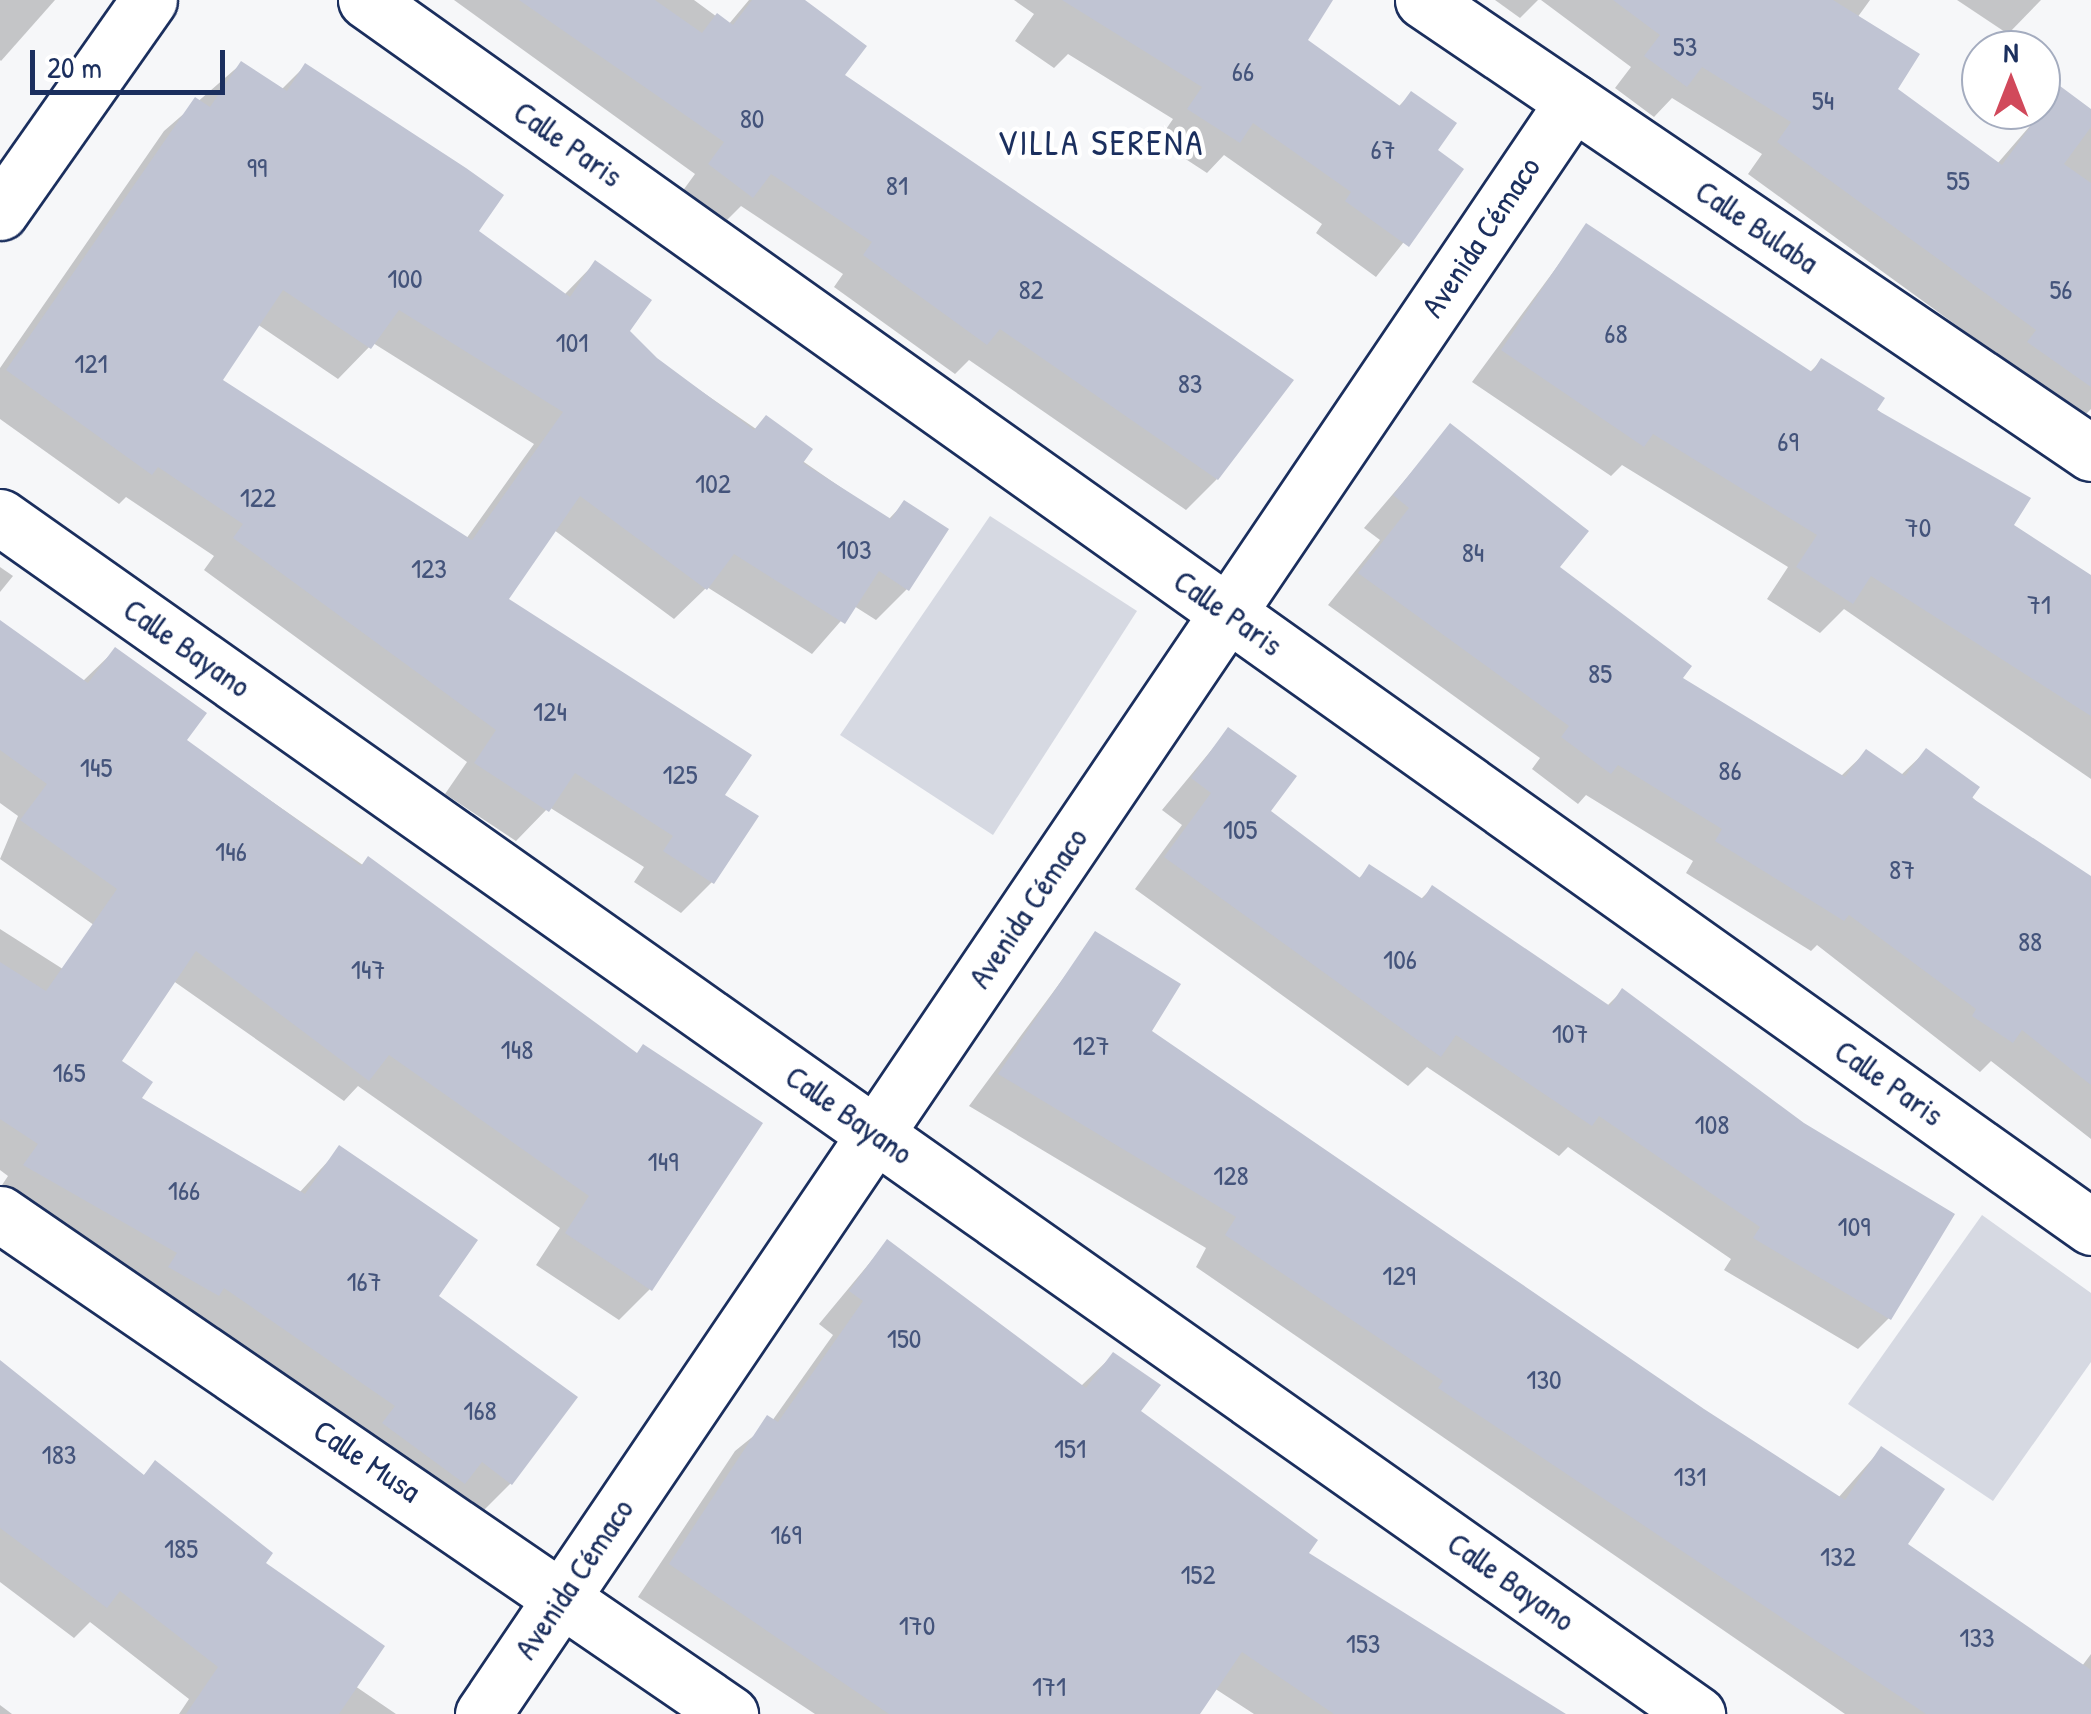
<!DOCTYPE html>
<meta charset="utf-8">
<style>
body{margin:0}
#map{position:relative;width:2091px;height:1714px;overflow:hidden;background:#f6f7f9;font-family:"Patrick Hand",sans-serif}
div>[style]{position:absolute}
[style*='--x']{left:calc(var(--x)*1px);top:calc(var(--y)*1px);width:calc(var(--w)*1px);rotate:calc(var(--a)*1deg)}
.green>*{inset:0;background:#d6d9e2}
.shadow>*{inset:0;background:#0003}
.building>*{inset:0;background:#c0c4d3}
.roads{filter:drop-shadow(2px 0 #1b2f5e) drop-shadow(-2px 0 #1b2f5e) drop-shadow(0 2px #1b2f5e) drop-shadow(0 -2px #1b2f5e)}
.minor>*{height:55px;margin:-27.5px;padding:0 27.5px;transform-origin:27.5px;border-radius:27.5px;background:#fff}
span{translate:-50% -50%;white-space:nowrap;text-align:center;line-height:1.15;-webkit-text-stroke:9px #fff;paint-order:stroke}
.number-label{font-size:28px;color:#44547b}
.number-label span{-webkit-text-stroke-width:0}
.street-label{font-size:32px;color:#1b2f5e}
.neighbourhood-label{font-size:35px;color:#1b2f5e;letter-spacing:2.5px}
.north{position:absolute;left:1961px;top:30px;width:100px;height:100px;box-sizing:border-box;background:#fff;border:2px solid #a4acbf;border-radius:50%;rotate:0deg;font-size:28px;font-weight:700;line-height:40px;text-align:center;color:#1b2f5e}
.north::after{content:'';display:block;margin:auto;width:35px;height:45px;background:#d1495b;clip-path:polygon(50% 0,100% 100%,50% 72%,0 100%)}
.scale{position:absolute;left:30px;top:50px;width:195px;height:45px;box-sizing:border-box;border:5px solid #1b2f5e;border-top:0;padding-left:12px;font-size:30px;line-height:35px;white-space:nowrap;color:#1b2f5e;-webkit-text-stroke:8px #fff;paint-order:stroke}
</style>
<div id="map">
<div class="green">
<i style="clip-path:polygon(990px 516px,1137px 611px,993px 835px,840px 735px)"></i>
<i style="clip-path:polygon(1982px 1215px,2091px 1293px,2091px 1362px,1993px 1501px,1848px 1404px)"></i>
</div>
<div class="shadow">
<i style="clip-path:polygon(0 0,55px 0,1px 61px,0 60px)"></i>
<i style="clip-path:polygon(454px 0,694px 0,728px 25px,749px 0,800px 0,841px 76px,1217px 479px,1186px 510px,969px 360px,955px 374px,834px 287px,843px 274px,741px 206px,720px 227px,679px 196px,695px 174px)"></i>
<i style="clip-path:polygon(1014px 0,1243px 0,1398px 107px,1411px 94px,1434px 150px,1461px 170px,1376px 277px,1316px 233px,1322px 224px,1224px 155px,1207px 173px,1158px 141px,1173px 119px,1068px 54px,1054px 68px,1015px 41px,1034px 14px)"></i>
<i style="clip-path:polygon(1495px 0,1538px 0,1520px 18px)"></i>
<i style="clip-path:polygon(1541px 0,1870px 0,1857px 18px,1894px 90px,1997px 164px,2061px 90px,2091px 112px,2091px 409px,2073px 427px,1998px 374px,2007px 362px,1748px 174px,1762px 154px,1672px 98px,1654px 117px,1615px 88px,1631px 67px)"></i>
<i style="clip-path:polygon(1957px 0,2041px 0,2008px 34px)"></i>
<i style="clip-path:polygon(evenodd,241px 64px,281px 90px,305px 66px,476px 232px,564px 295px,595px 263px,627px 331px,656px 360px,888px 520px,904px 503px,907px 589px,876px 620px,854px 606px,812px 654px,707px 587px,674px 619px,554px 530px,505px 600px,722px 795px,712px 882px,681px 913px,634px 882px,644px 867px,549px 807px,516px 841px,445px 794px,467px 762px,204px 570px,214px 556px,126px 497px,119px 504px,0 419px,0 368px,164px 131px,241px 64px,257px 324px,338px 379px,373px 343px,534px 444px,466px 539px,219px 380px,257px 324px)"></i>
<i style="clip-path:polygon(1587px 226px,1809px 373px,1821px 361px,2011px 525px,2091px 578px,2091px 779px,1844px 609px,1820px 633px,1767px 599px,1788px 567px,1622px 465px,1611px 476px,1472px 382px)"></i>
<i style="clip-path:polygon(1450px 427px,1556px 568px,1680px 679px,1840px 777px,1866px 752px,1900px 776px,1926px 751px,2091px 916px,2091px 1139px,1991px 1061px,1980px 1072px,1817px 945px,1811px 951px,1686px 873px,1693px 861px,1586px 795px,1578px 804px,1532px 769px,1540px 758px,1328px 605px,1380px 540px,1364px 528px)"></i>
<i style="clip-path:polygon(0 567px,13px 576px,0 592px)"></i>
<i style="clip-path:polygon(0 623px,82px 682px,115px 650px,184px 740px,635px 1055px,650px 1289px,619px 1320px,536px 1265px,560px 1228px,358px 1086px,344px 1101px,0 859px,18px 816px,0 803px)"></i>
<i style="clip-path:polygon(1228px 730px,1267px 811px,1358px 879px,1370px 868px,1420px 900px,1432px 888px,1606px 1007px,1622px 991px,1889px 1318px,1858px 1349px,1724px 1270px,1731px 1259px,1568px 1147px,1559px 1156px,1427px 1067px,1408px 1086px,1135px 889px,1182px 825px,1162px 810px)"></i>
<i style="clip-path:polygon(0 929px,146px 1022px,119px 1062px,139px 1099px,299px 1193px,340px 1148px,436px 1296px,511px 1483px,480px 1514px,0 1188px,8px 1176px,0 1170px)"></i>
<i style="clip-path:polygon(1096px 934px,1148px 1031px,1702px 1411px,1838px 1498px,1881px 1449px,1905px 1545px,2082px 1666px,2091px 1654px,2091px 1714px,1845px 1714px,1196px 1267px,1206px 1248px,969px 1106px)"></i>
<i style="clip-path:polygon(887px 1242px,1080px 1387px,1113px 1355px,1138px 1411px,1305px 1554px,1562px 1714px,1254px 1714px,1214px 1688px,1197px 1714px,815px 1714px,638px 1597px,735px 1451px,772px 1421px,833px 1335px,819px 1324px)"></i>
<i style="clip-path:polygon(0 1364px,142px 1477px,155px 1464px,262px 1564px,355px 1686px,396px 1714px,179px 1714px,189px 1699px,90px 1622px,74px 1638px,0 1582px)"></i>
<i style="clip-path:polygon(0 1705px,12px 1714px,0 1714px)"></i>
</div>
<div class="building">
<i style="clip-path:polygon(519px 0,655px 0,702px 33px,717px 13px,733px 25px,752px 0,805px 0,867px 46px,845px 75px,1294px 380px,1218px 480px,1000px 329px,987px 345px,863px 255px,872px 242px,771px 174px,753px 198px,708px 164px,724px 142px)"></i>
<i style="clip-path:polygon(1062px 0,1333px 0,1308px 40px,1400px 106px,1411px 91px,1457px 123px,1438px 150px,1464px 169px,1409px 247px,1345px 201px,1351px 192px,1253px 123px,1240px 143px,1187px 109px,1202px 87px)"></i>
<i style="clip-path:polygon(1613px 0,1833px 0,1920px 54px,1898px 89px,2002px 165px,2060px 86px,2091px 109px,2091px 127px,2064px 164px,2091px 183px,2091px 387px,2027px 342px,2036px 330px,1777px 142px,1791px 122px,1702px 67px,1687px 87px,1644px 56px,1660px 35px)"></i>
<i style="clip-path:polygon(evenodd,241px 61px,287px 91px,305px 63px,466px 168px,504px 195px,479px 231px,570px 297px,595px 260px,652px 300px,630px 331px,657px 358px,754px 430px,766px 415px,813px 449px,803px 463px,891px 519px,904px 500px,949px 529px,909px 591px,879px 571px,845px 624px,734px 554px,707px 590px,580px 496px,509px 599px,752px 755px,725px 795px,759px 816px,714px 884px,663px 851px,673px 836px,575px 773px,549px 812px,474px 763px,496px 730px,233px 538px,243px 524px,158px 467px,152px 475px,6px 370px,195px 97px,210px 107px,241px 61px,283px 290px,371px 349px,399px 310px,563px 412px,472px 540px,223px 380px,283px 290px)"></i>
<i style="clip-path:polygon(1586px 223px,1812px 372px,1821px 358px,1885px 398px,1877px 410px,2031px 498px,2014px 525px,2091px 575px,2091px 716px,1871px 576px,1853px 604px,1796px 567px,1817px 535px,1653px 434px,1644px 447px,1501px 350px)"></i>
<i style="clip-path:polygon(1450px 423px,1589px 531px,1560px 567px,1692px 666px,1683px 678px,1845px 777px,1866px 749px,1905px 776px,1926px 748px,1980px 787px,1972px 798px,2091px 876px,2091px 1085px,2022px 1030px,2013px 1043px,1972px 1016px,1976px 1009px,1849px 915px,1844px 921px,1715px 841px,1722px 829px,1618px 765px,1611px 774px,1561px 737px,1569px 726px,1358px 573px,1409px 508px,1393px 495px)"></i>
<i style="clip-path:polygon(0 620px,88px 683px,115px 647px,207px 713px,187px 740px,361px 866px,368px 856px,637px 1053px,643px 1044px,763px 1123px,652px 1291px,565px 1233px,589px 1196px,389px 1055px,369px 1081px,196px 951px,122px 1061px,153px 1082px,142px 1098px,305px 1194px,339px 1145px,478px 1240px,439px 1296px,578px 1397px,512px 1485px,482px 1462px,465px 1484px,382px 1423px,395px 1406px,224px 1288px,219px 1296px,168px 1267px,177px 1253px,23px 1165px,38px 1144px,0 1119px,0 962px,46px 991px,117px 889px,20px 820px,47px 784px,0 750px)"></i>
<i style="clip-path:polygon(1228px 727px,1297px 776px,1271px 811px,1360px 878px,1369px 864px,1423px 899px,1432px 885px,1610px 1006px,1622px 988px,1804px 1123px,1955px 1214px,1891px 1320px,1753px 1238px,1760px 1227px,1599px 1116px,1592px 1126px,1456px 1035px,1441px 1057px,1164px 857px,1211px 793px,1191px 778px)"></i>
<i style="clip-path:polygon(1095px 931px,1181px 984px,1152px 1031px,1704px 1409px,1845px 1500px,1881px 1446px,1945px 1489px,1908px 1544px,2091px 1670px,2091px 1714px,1926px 1714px,1438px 1388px,1443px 1381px,1225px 1235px,1236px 1217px,998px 1074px)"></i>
<i style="clip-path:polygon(887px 1239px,1086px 1388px,1113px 1352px,1161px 1385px,1141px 1411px,1318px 1540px,1309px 1553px,1566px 1714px,1334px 1714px,1242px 1652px,1200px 1714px,889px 1714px,669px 1564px,767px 1415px,778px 1422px,863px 1301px,849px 1291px)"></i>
<i style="clip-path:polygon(0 1360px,144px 1475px,155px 1460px,273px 1553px,266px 1563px,385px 1646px,339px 1714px,186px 1714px,218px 1667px,120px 1591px,107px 1608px,0 1528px)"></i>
</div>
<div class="roads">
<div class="minor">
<i style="--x:366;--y:0;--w:2117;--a:35.42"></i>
<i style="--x:1423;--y:0;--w:807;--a:34.14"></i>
<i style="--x:0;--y:212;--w:259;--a:-54.9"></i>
<i style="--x:0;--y:517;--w:2077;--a:35.2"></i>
<i style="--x:0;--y:1214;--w:885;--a:34.41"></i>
<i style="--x:483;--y:1714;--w:1946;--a:-55.93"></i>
</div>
</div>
<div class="number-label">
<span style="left:1685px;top:46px">53</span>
<span style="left:1243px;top:71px">66</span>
<span style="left:1823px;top:100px">54</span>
<span style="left:752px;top:118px">80</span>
<span style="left:1383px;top:149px">67</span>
<span style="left:257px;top:167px">99</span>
<span style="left:1958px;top:180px">55</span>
<span style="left:897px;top:185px">81</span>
<span style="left:405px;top:278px">100</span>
<span style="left:1031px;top:289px">82</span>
<span style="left:2061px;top:289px">56</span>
<span style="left:1616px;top:333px">68</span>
<span style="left:572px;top:342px">101</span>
<span style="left:91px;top:363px">121</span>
<span style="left:1190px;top:383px">83</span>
<span style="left:1788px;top:441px">69</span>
<span style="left:713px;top:483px">102</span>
<span style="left:258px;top:497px">122</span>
<span style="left:1918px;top:527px">70</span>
<span style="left:854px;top:549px">103</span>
<span style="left:1473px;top:552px">84</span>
<span style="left:429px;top:568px">123</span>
<span style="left:2039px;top:604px">71</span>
<span style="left:1600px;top:673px">85</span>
<span style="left:550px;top:711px">124</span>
<span style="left:96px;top:767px">145</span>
<span style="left:1730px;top:770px">86</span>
<span style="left:680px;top:774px">125</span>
<span style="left:1240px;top:829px">105</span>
<span style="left:231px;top:851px">146</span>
<span style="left:1902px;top:869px">87</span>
<span style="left:2030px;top:941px">88</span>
<span style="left:1400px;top:959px">106</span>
<span style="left:368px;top:969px">147</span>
<span style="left:1570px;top:1033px">107</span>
<span style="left:1091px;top:1045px">127</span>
<span style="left:517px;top:1049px">148</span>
<span style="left:69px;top:1072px">165</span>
<span style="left:1712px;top:1124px">108</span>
<span style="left:663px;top:1161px">149</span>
<span style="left:1231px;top:1175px">128</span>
<span style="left:184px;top:1190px">166</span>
<span style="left:1854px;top:1226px">109</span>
<span style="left:1399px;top:1275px">129</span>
<span style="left:364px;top:1281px">167</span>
<span style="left:904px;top:1338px">150</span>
<span style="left:1544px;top:1379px">130</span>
<span style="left:480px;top:1410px">168</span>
<span style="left:1070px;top:1448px">151</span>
<span style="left:59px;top:1454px">183</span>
<span style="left:1690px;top:1476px">131</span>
<span style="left:786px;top:1534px">169</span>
<span style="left:181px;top:1548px">185</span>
<span style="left:1838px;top:1556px">132</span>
<span style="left:1198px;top:1574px">152</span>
<span style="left:917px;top:1625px">170</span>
<span style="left:1977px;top:1637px">133</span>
<span style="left:1363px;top:1643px">153</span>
<span style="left:1049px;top:1686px">171</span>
</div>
<div class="street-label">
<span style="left:568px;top:144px;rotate:35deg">Calle Paris</span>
<span style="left:1757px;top:227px;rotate:34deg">Calle Bulaba</span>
<span style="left:1481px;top:237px;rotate:-56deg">Avenida Cémaco</span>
<span style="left:1228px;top:613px;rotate:35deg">Calle Paris</span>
<span style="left:187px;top:648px;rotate:35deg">Calle Bayano</span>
<span style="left:1028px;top:908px;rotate:-56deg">Avenida Cémaco</span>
<span style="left:1889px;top:1083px;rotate:35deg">Calle Paris</span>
<span style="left:849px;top:1115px;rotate:35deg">Calle Bayano</span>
<span style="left:367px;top:1461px;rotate:34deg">Calle Musa</span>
<span style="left:574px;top:1579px;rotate:-56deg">Avenida Cémaco</span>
<span style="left:1511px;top:1582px;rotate:35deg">Calle Bayano</span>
</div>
<div class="neighbourhood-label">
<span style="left:1101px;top:143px">VILLA SERENA</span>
</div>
<div class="north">N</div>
<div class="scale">20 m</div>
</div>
